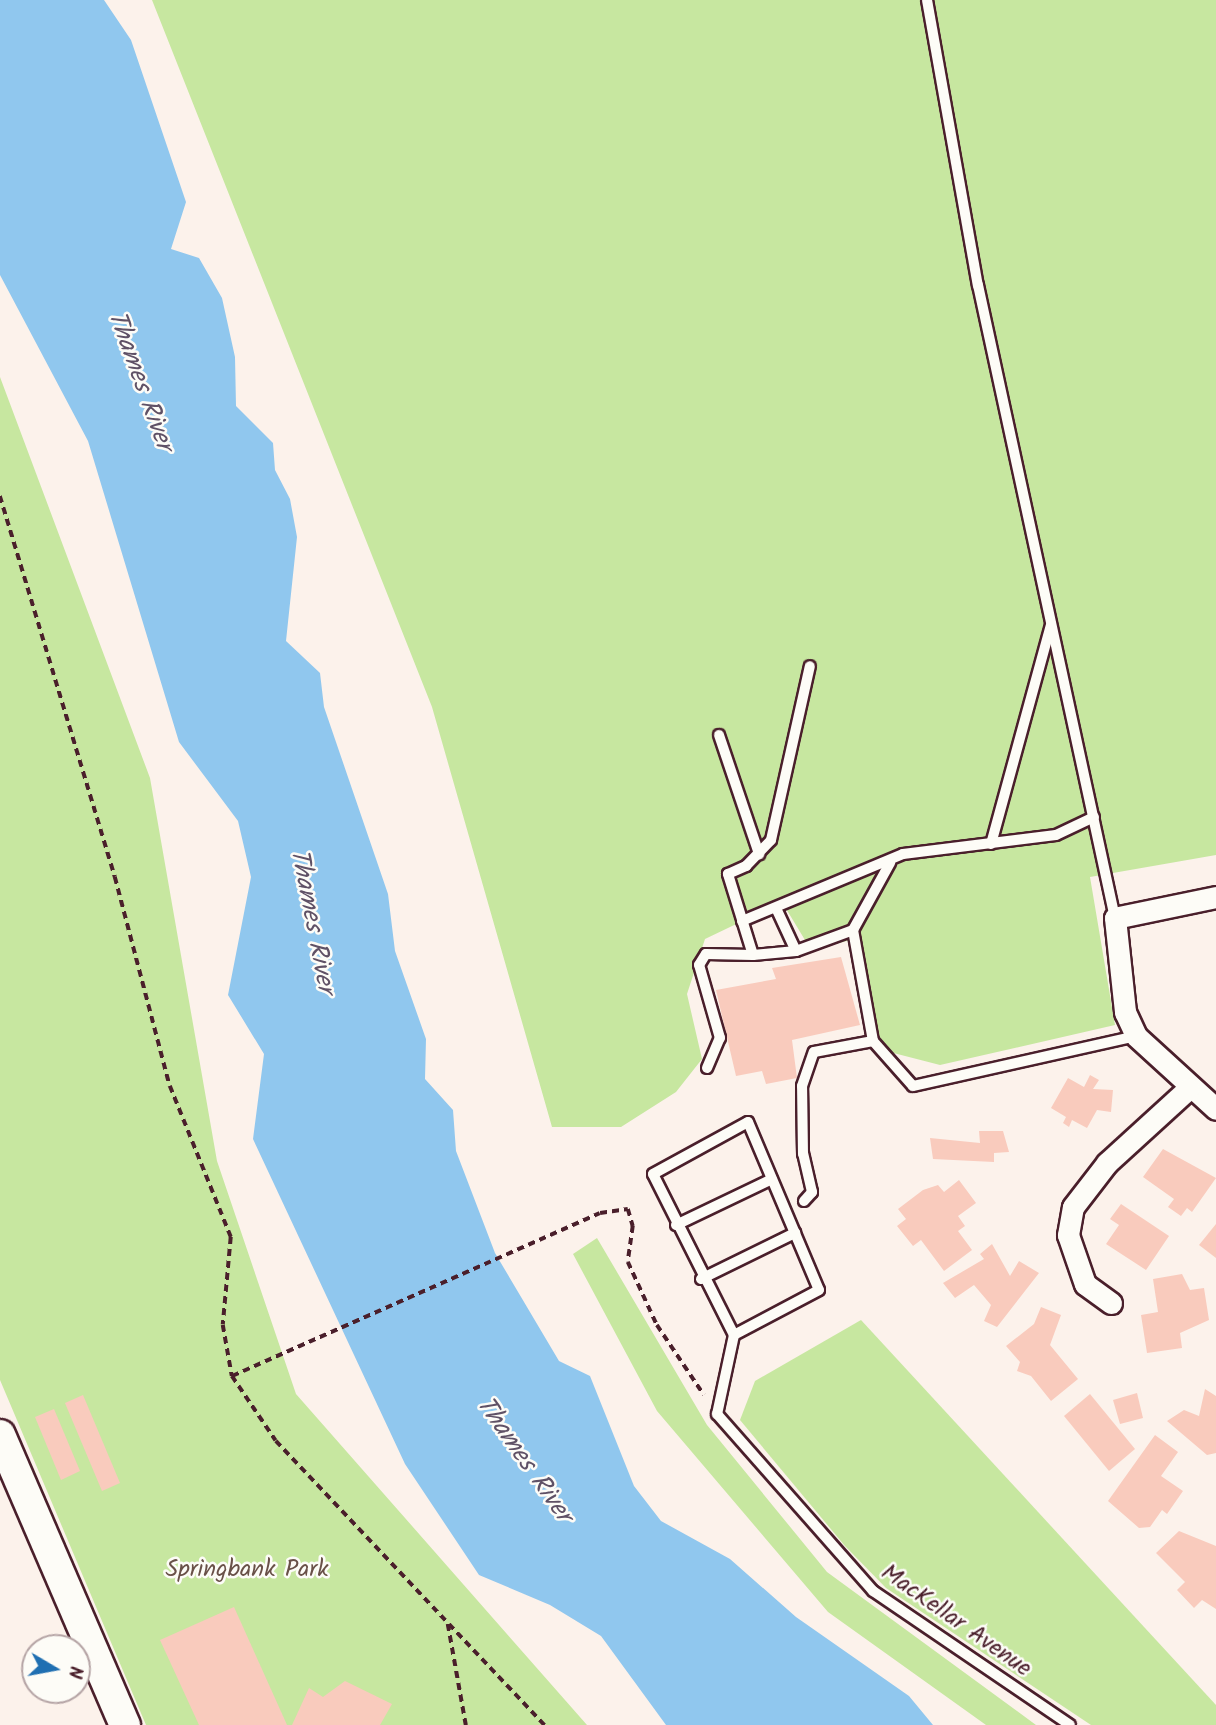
<!DOCTYPE html>
<style>
body{margin:0}
#map{position:relative;width:1216px;height:1725px;overflow:hidden;background:#fcf2eb;font-family:Kalam,sans-serif}
div>[style]{position:absolute}
[style*='--x']{left:calc(var(--x)*1px);top:calc(var(--y)*1px);width:calc(var(--w)*1px);rotate:calc(var(--a)*1deg)}
.green>*{inset:0;background:#c7e7a0}
.water>*{inset:0;background:#90c7ee}
.building>*{inset:0;background:#f9cbbd}
.path>*{height:3.5px;margin-top:-1.75px;transform-origin:0;background:repeating-linear-gradient(90deg,#4a1f2b 0 7px,transparent 0 12px)}
.roads{filter:drop-shadow(2px 0 #4a1f2b) drop-shadow(-2px 0 #4a1f2b) drop-shadow(0 2px #4a1f2b) drop-shadow(0 -2px #4a1f2b)}
.lane>*{height:10px;margin:-5px;padding:0 5px;transform-origin:5px;border-radius:5px;background:#fdfcf7}
.street>*{height:21px;margin:-10.5px;padding:0 10.5px;transform-origin:10.5px;border-radius:10.5px;background:#fdfcf7}
.secondary>*{height:30px;margin:-15px;padding:0 15px;transform-origin:15px;border-radius:15px;background:#fdfcf7}
span{translate:-50% -50%;white-space:nowrap;text-align:center;line-height:1.15;-webkit-text-stroke:5px #fdfcf7;paint-order:stroke}
.park-label{font-size:24px;color:#695148}
.street-label{font-size:24px;color:#4a1f2b}
.water-label{font-size:26px;color:#5f5166;font-style:italic}
.north{position:absolute;left:21px;top:1634px;width:70px;height:70px;box-sizing:border-box;background:#fdfcf7;border:2px solid #b5a4a5;border-radius:50%;rotate:100deg;font-size:19px;font-weight:700;line-height:28px;text-align:center;color:#4a1f2b}
.north::after{content:'';display:block;margin:auto;width:24px;height:32px;background:#1f6fb2;clip-path:polygon(50% 0,100% 100%,50% 72%,0 100%)}
</style>
<div id="map">
<div class="green">
<i style="clip-path:polygon(152px 0,1216px 0,1216px 855px,1090px 877px,1115px 1025px,940px 1065px,874px 1048px,855px 939px,811px 950px,782px 902px,705px 939px,687px 994px,702px 1059px,676px 1092px,621px 1127px,552px 1127px,432px 707px)"></i>
<i style="clip-path:polygon(0 377px,150px 778px,217px 1161px,296px 1394px,587px 1725px,146px 1725px,0 1380px)"></i>
<i style="clip-path:polygon(597px 1238px,707px 1425px,827px 1572px,1036px 1725px,986px 1725px,828px 1612px,657px 1411px,573px 1254px)"></i>
<i style="clip-path:polygon(861px 1320px,1216px 1705px,1216px 1725px,1091px 1725px,886px 1588px,845px 1546px,740px 1420px,755px 1381px)"></i>
</div>
<div class="water">
<i style="clip-path:polygon(0 0,104px 0,131px 40px,186px 202px,171px 249px,199px 258px,222px 298px,235px 357px,236px 406px,273px 443px,275px 470px,290px 499px,297px 537px,286px 641px,320px 673px,324px 707px,388px 894px,395px 951px,426px 1039px,425px 1079px,453px 1110px,456px 1151px,495px 1253px,559px 1361px,590px 1376px,634px 1486px,661px 1521px,730px 1559px,796px 1617px,909px 1696px,933px 1725px,666px 1725px,601px 1636px,550px 1605px,479px 1575px,405px 1464px,253px 1139px,264px 1054px,228px 995px,251px 877px,238px 821px,179px 742px,88px 441px,0 275px)"></i>
</div>
<div class="building">
<i style="clip-path:polygon(841px 957px,860px 1025px,792px 1040px,797px 1078px,766px 1084px,762px 1071px,736px 1076px,716px 990px,776px 979px,772px 968px)"></i>
<i style="clip-path:polygon(1090px 1075px,1099px 1080px,1093px 1089px,1113px 1090px,1111px 1112px,1097px 1110px,1087px 1128px,1072px 1120px,1069px 1127px,1063px 1123px,1066px 1117px,1051px 1108px,1068px 1078px,1084px 1087px)"></i>
<i style="clip-path:polygon(979px 1131px,1003px 1131px,1009px 1152px,994px 1153px,994px 1162px,933px 1159px,930px 1138px,980px 1143px)"></i>
<i style="clip-path:polygon(1163px 1149px,1216px 1178px,1192px 1212px,1187px 1208px,1181px 1216px,1168px 1207px,1174px 1199px,1143px 1177px)"></i>
<i style="clip-path:polygon(959px 1180px,976px 1203px,958px 1216px,965px 1226px,958px 1231px,972px 1250px,944px 1271px,921px 1240px,913px 1246px,897px 1226px,906px 1219px,898px 1209px,923px 1190px,938px 1185px,944px 1192px)"></i>
<i style="clip-path:polygon(1121px 1204px,1169px 1236px,1146px 1270px,1106px 1244px,1119px 1225px,1110px 1219px)"></i>
<i style="clip-path:polygon(1216px 1224px,1216px 1258px,1199px 1245px)"></i>
<i style="clip-path:polygon(992px 1244px,1010px 1276px,1019px 1261px,1039px 1273px,997px 1327px,984px 1321px,991px 1305px,974px 1285px,955px 1298px,943px 1283px,984px 1259px,980px 1254px)"></i>
<i style="clip-path:polygon(1182px 1274px,1190px 1290px,1204px 1288px,1209px 1320px,1180px 1333px,1182px 1348px,1147px 1353px,1141px 1315px,1158px 1312px,1153px 1279px)"></i>
<i style="clip-path:polygon(1041px 1307px,1061px 1315px,1050px 1345px,1078px 1379px,1051px 1401px,1031px 1376px,1017px 1371px,1020px 1362px,1006px 1346px,1034px 1324px)"></i>
<i style="clip-path:polygon(1205px 1389px,1216px 1396px,1216px 1453px,1207px 1455px,1167px 1421px,1184px 1410px,1199px 1416px)"></i>
<i style="clip-path:polygon(1137px 1393px,1143px 1418px,1120px 1424px,1113px 1400px)"></i>
<i style="clip-path:polygon(1090px 1394px,1135px 1449px,1109px 1471px,1064px 1416px)"></i>
<i style="clip-path:polygon(83px 1395px,120px 1483px,102px 1491px,65px 1403px)"></i>
<i style="clip-path:polygon(54px 1409px,80px 1471px,61px 1480px,35px 1417px)"></i>
<i style="clip-path:polygon(1155px 1435px,1178px 1452px,1161px 1476px,1183px 1491px,1167px 1514px,1162px 1510px,1150px 1527px,1139px 1528px,1108px 1501px)"></i>
<i style="clip-path:polygon(1179px 1531px,1216px 1546px,1216px 1609px,1202px 1600px,1194px 1608px,1177px 1590px,1185px 1582px,1156px 1553px)"></i>
<i style="clip-path:polygon(234px 1607px,287px 1725px,199px 1725px,160px 1640px)"></i>
<i style="clip-path:polygon(345px 1681px,392px 1704px,380px 1725px,292px 1725px,309px 1688px,323px 1697px)"></i>
</div>
<div class="path">
<i style="--x:0;--y:496;--w:398;--a:73.2"></i>
<i style="--x:115;--y:877;--w:216;--a:75.3"></i>
<i style="--x:170;--y:1086;--w:163;--a:68"></i>
<i style="--x:231;--y:1237;--w:88;--a:95.2"></i>
<i style="--x:223;--y:1325;--w:52;--a:80"></i>
<i style="--x:232;--y:1376;--w:78;--a:55.9"></i>
<i style="--x:276;--y:1441;--w:391;--a:46.6"></i>
<i style="--x:232;--y:1376;--w:402;--a:-23.9"></i>
<i style="--x:600;--y:1213;--w:28;--a:-8"></i>
<i style="--x:628;--y:1209;--w:18;--a:74"></i>
<i style="--x:633;--y:1226;--w:36;--a:98"></i>
<i style="--x:628;--y:1262;--w:69;--a:65.3"></i>
<i style="--x:657;--y:1325;--w:84;--a:56.1"></i>
<i style="--x:448;--y:1624;--w:103;--a:79.9"></i>
</div>
<div class="roads">
<div class="lane">
<i style="--x:927;--y:0;--w:290;--a:79.9"></i>
<i style="--x:978;--y:285;--w:648;--a:77.79"></i>
<i style="--x:719;--y:735;--w:126;--a:71.4"></i>
<i style="--x:991;--y:844;--w:227;--a:-74.7"></i>
<i style="--x:776;--y:908;--w:47;--a:65.1"></i>
<i style="--x:796;--y:951;--w:61;--a:-20.2"></i>
<i style="--x:742;--y:921;--w:174;--a:-22.6"></i>
<i style="--x:903;--y:854;--w:154;--a:-7.1"></i>
<i style="--x:1056;--y:835;--w:42;--a:-25.3"></i>
<i style="--x:796;--y:951;--w:43;--a:174.7"></i>
<i style="--x:753;--y:955;--w:85;--a:-107.2"></i>
<i style="--x:728;--y:874;--w:20;--a:-24"></i>
<i style="--x:746;--y:866;--w:36;--a:-46"></i>
<i style="--x:771;--y:840;--w:178;--a:-77.4"></i>
<i style="--x:873;--y:1041;--w:113;--a:-100.2"></i>
<i style="--x:853;--y:930;--w:77;--a:-61.1"></i>
<i style="--x:707;--y:1068;--w:33;--a:-67"></i>
<i style="--x:720;--y:1038;--w:76;--a:-106"></i>
<i style="--x:699;--y:965;--w:13;--a:-58"></i>
<i style="--x:706;--y:954;--w:47;--a:1.2"></i>
<i style="--x:804;--y:1201;--w:12;--a:-48"></i>
<i style="--x:812;--y:1192;--w:39;--a:-103"></i>
<i style="--x:803;--y:1154;--w:68;--a:-90.8"></i>
<i style="--x:802;--y:1086;--w:36;--a:-71"></i>
<i style="--x:814;--y:1052;--w:60;--a:-10.6"></i>
<i style="--x:873;--y:1041;--w:60;--a:48.4"></i>
<i style="--x:913;--y:1086;--w:229;--a:-12.6"></i>
<i style="--x:676;--y:1225;--w:106;--a:-25.6"></i>
<i style="--x:701;--y:1279;--w:105;--a:-26.1"></i>
<i style="--x:734;--y:1335;--w:180;--a:-116.7"></i>
<i style="--x:653;--y:1174;--w:108;--a:-28.7"></i>
<i style="--x:748;--y:1122;--w:182;--a:67.1"></i>
<i style="--x:819;--y:1290;--w:96;--a:152.1"></i>
<i style="--x:734;--y:1335;--w:81;--a:102.1"></i>
<i style="--x:717;--y:1414;--w:236;--a:48.6"></i>
<i style="--x:873;--y:1591;--w:238;--a:34.2"></i>
</div>
<div class="street">
<i style="--x:1216;--y:897;--w:103;--a:168.3"></i>
<i style="--x:1115;--y:918;--w:95;--a:83.9"></i>
<i style="--x:1125;--y:1012;--w:26;--a:65"></i>
<i style="--x:1136;--y:1036;--w:108;--a:42.4"></i>
<i style="--x:1111;--y:1303;--w:32;--a:-144"></i>
<i style="--x:1085;--y:1284;--w:52;--a:-109.1"></i>
<i style="--x:1068;--y:1235;--w:28;--a:-80"></i>
<i style="--x:1073;--y:1207;--w:56;--a:-52.3"></i>
<i style="--x:1107;--y:1163;--w:110;--a:-42.4"></i>
</div>
<div class="secondary">
<i style="--x:0;--y:1435;--w:316;--a:66.7"></i>
</div>
</div>
<div class="park-label">
<span style="left:247px;top:1570px">Springbank Park</span>
</div>
<div class="street-label">
<span style="left:956px;top:1621px;rotate:35deg">MacKellar Avenue</span>
</div>
<div class="water-label">
<span style="left:139px;top:381px;rotate:70deg">Thames River</span>
<span style="left:311px;top:921px;rotate:79deg">Thames River</span>
<span style="left:523px;top:1460px;rotate:55deg">Thames River</span>
</div>
<div class="north">N</div>
</div>
